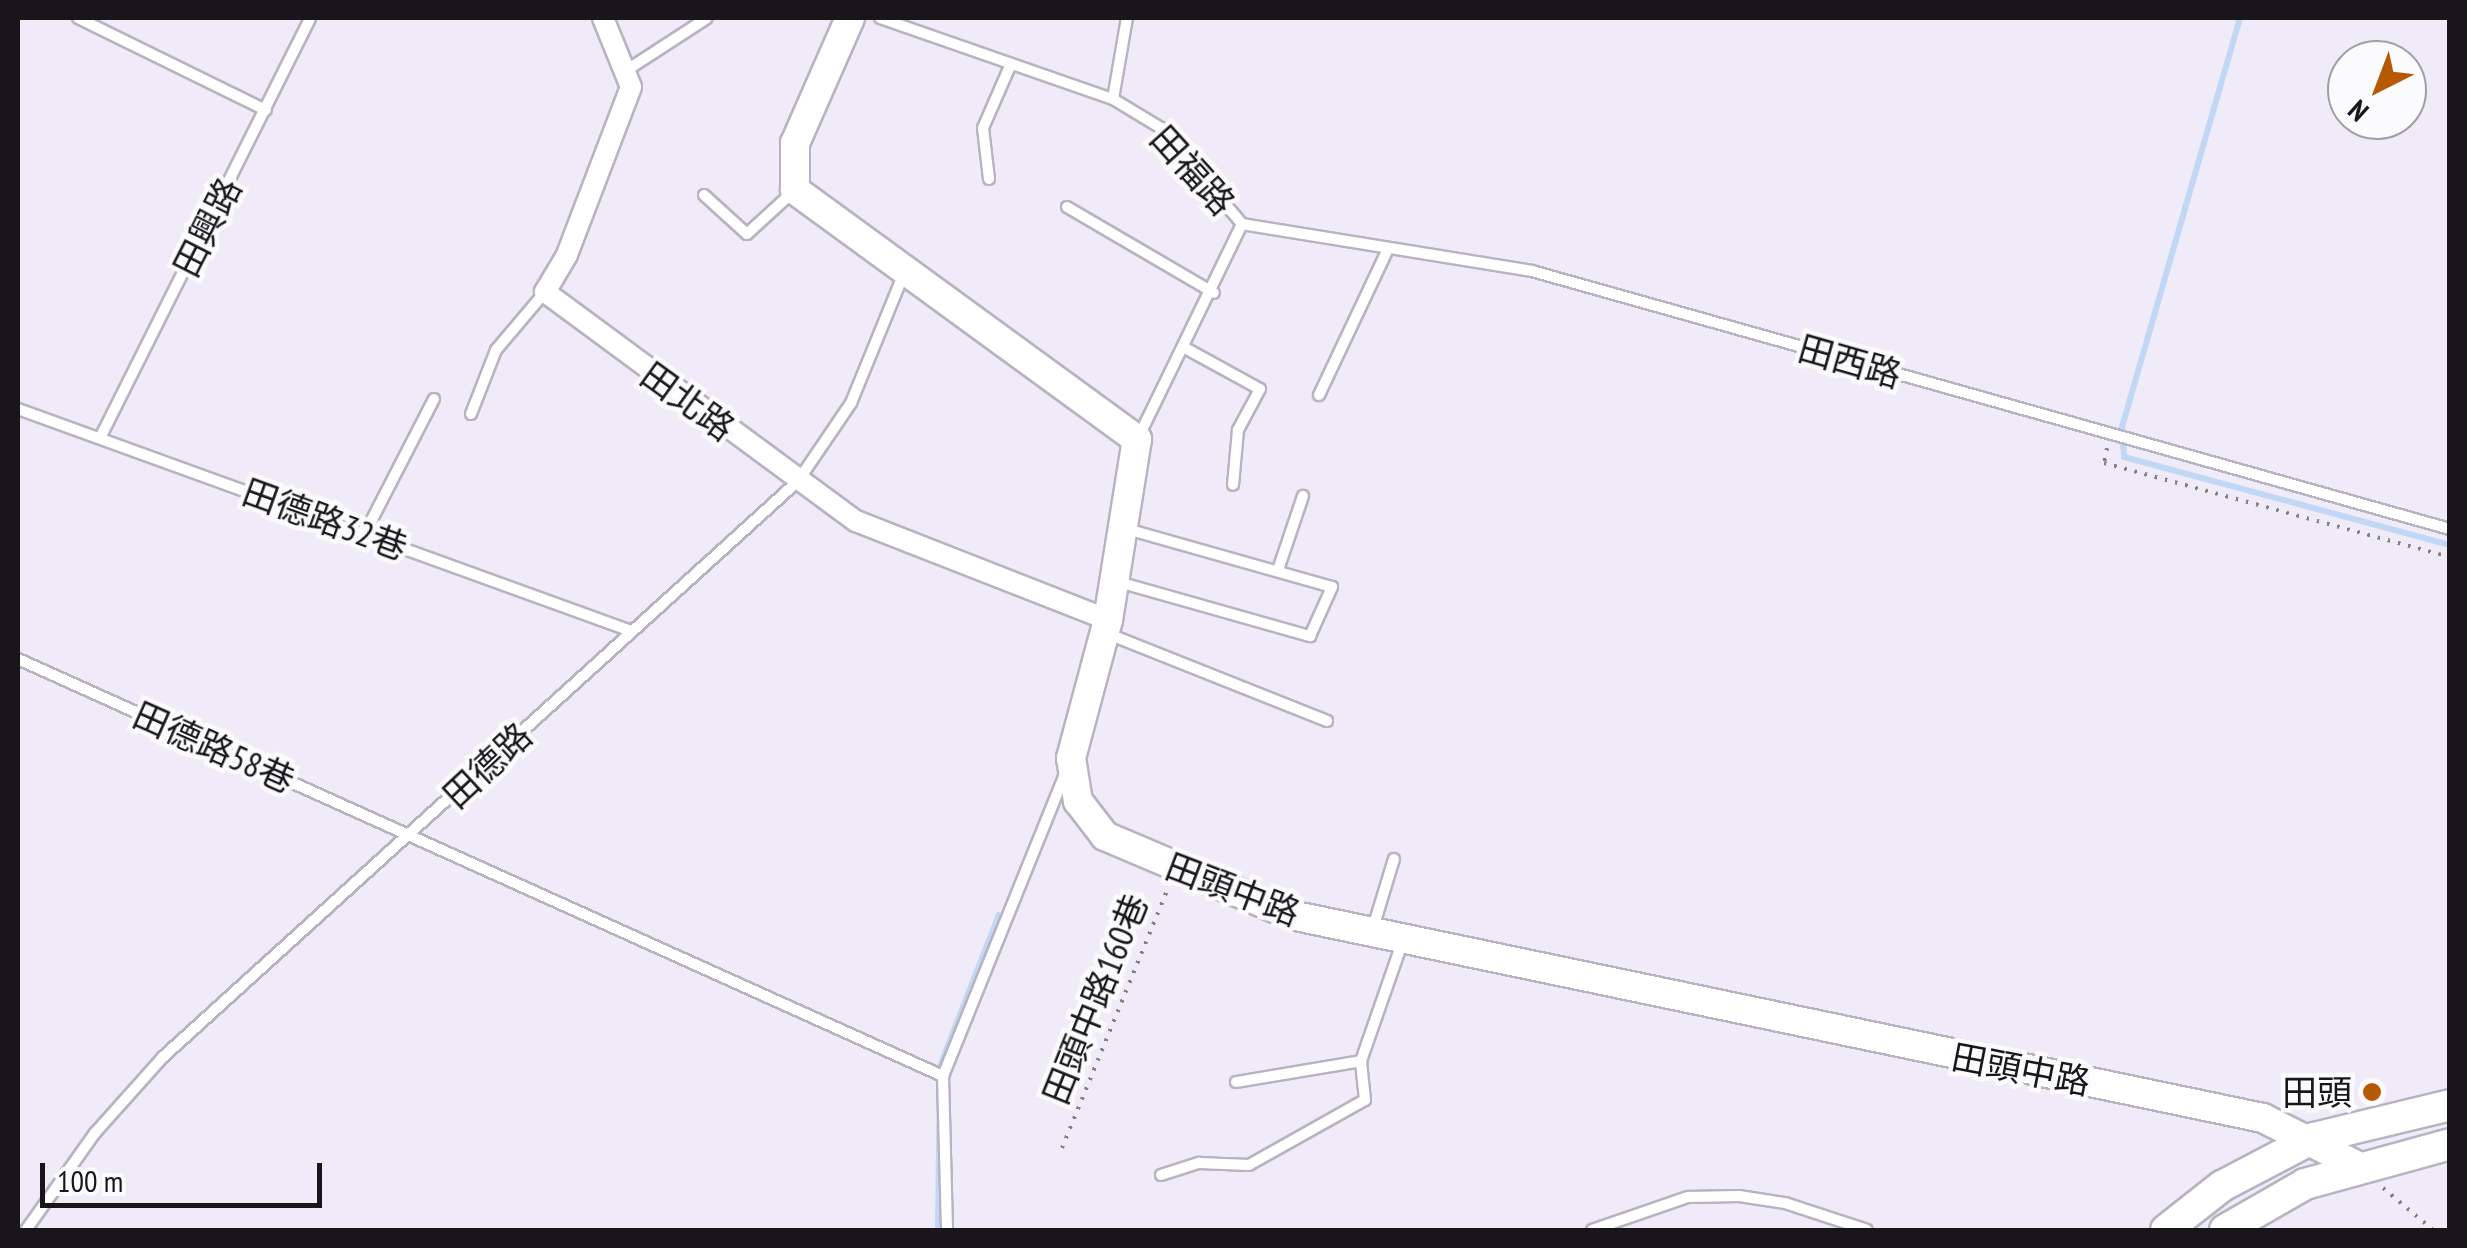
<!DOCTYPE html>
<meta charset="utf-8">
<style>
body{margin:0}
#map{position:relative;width:2467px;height:1248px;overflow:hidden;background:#f0ebf9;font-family:"PT Sans Narrow","Noto Sans TC",sans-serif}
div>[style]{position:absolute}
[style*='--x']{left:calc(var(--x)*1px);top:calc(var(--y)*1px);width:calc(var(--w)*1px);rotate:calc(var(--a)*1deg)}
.stream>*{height:6px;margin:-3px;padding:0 3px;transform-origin:3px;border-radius:3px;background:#c1d7f6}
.path>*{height:4px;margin-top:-2px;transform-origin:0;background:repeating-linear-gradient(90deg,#838089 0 2.5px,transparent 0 10.5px)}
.roads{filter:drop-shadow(2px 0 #b8b3c1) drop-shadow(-2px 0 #b8b3c1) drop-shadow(0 2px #b8b3c1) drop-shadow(0 -2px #b8b3c1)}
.lane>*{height:10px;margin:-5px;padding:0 5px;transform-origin:5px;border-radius:5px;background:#fff}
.street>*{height:20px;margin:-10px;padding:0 10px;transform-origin:10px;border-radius:10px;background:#fff}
.secondary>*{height:28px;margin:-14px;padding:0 14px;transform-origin:14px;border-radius:14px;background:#fff}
.primary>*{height:30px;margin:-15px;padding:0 15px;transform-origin:15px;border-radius:15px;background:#fff}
.dots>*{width:28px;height:28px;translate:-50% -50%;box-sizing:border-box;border:5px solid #fbfafd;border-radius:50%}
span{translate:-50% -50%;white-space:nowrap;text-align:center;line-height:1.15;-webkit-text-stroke:9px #fbfafd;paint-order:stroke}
.street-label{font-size:35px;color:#18161b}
.poi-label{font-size:35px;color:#18161b}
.right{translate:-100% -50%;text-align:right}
.frame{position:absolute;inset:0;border:20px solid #18161b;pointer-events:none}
.north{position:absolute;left:2327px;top:40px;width:100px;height:100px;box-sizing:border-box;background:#fbfafd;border:2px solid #a09fa3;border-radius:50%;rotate:222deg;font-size:28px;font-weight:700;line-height:40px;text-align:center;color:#18161b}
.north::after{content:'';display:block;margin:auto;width:35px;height:45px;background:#b65903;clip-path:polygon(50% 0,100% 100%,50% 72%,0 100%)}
.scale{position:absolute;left:40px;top:1163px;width:282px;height:45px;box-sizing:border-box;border:5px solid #18161b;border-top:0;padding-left:12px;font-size:30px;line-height:35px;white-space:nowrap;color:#18161b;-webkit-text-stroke:8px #fbfafd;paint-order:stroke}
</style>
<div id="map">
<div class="stream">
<i style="--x:2240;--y:18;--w:426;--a:106.1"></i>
<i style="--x:2122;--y:427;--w:30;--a:86"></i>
<i style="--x:2124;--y:457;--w:338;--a:15.1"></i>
<i style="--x:938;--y:1230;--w:164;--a:-89.3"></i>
<i style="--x:940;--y:1066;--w:162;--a:-68.7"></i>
</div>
<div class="path">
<i style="--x:2107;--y:448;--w:15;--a:101"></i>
<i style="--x:2104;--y:463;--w:359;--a:15.2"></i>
<i style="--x:1062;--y:1148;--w:281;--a:-67.8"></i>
<i style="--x:2383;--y:1188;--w:65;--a:40"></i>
</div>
<div class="roads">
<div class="lane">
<i style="--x:78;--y:18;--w:209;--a:26.1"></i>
<i style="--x:880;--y:18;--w:247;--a:19.2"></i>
<i style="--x:1113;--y:99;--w:56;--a:31.1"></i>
<i style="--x:1161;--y:128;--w:126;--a:49.8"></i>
<i style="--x:1242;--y:224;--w:238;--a:115.9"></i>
<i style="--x:627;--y:70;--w:95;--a:-33"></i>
<i style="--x:1113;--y:99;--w:82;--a:-80.2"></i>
<i style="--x:989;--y:179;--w:51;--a:-96.7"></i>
<i style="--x:983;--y:128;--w:70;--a:-66.4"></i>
<i style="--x:704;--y:195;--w:58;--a:42.2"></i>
<i style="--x:747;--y:234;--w:64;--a:-42.5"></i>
<i style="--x:1067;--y:207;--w:170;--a:30.3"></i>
<i style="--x:1242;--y:224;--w:294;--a:9.2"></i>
<i style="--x:1532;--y:271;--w:954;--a:15.7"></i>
<i style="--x:1185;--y:348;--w:85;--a:28.7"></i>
<i style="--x:1260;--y:389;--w:47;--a:118.2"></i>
<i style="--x:1238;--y:430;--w:55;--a:95.2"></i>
<i style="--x:1319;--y:395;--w:159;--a:-64.7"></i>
<i style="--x:18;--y:409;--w:652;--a:19.91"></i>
<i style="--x:471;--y:414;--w:69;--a:-68.7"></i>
<i style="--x:496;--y:350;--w:76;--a:-49.8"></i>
<i style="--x:101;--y:436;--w:467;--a:-63.4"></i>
<i style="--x:364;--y:535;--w:153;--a:-62.8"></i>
<i style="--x:1279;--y:567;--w:75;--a:-71.3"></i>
<i style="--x:1115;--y:581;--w:203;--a:15.8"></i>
<i style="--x:1310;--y:636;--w:54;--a:-65.8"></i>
<i style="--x:1332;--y:587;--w:216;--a:-164.2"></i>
<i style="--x:1106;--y:633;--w:238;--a:21.7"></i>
<i style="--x:18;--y:659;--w:1015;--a:24.27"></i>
<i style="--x:943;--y:1076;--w:154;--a:88.5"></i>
<i style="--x:1373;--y:928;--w:72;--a:-73.1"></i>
<i style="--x:943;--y:1076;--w:329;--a:-68"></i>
<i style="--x:1236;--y:1082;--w:127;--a:-9.5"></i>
<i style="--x:1161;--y:1175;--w:40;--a:-18"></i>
<i style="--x:1199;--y:1163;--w:50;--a:2.3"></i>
<i style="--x:1249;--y:1165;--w:133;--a:-29.3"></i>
<i style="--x:1365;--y:1100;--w:39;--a:-96"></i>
<i style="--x:1361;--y:1061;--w:125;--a:-70.8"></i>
<i style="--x:26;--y:1230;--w:119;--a:-54.6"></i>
<i style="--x:95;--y:1133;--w:102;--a:-48.2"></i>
<i style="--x:163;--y:1057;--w:857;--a:-42.21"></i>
<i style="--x:798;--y:481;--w:94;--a:-55.8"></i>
<i style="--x:851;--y:403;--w:140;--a:-67.8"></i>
<i style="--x:1592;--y:1230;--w:102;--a:-19"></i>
<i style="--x:1688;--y:1197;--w:51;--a:-1.1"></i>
<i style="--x:1739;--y:1196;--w:47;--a:8.7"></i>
<i style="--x:1785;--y:1203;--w:86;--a:18.2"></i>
</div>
<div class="street">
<i style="--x:603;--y:18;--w:74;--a:67.9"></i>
<i style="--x:631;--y:87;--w:180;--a:110.9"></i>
<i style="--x:567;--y:255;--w:43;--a:120.7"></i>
<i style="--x:545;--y:292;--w:386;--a:36.4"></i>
<i style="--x:856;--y:521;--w:271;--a:21.4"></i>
</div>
<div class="secondary">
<i style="--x:850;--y:18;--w:137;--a:113.7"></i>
<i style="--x:795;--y:143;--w:47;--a:90"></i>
<i style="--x:795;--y:190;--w:423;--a:36.1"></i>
<i style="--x:1137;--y:439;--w:183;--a:99.1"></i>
<i style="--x:1108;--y:620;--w:143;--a:105"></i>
<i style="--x:1071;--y:758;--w:44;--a:80.8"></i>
<i style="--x:1078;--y:801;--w:44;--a:52.4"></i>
<i style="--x:1105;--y:836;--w:202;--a:23"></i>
<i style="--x:1291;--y:915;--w:993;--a:11.8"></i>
<i style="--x:2263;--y:1118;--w:104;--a:26.8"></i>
</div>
<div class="primary">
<i style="--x:2166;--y:1230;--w:71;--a:-38.2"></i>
<i style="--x:2222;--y:1186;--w:104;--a:-27.6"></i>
<i style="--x:2314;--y:1138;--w:140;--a:-13.6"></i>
<i style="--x:2225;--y:1230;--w:92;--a:-29.9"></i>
<i style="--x:2305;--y:1184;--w:150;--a:-15.4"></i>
</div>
</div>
<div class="dots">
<i style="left:2372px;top:1092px;background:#b65903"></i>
</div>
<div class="street-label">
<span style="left:1193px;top:170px;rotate:48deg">田福路</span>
<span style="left:207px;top:227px;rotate:-63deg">田興路</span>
<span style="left:1850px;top:361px;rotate:16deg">田西路</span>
<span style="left:688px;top:401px;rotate:36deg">田北路</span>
<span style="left:325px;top:519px;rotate:20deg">田德路32巷</span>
<span style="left:214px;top:747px;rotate:24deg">田德路58巷</span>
<span style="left:487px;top:765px;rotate:-43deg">田德路</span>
<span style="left:1233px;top:889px;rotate:21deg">田頭中路</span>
<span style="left:1095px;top:999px;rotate:-68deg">田頭中路160巷</span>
<span style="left:2021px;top:1069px;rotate:11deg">田頭中路</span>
</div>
<div class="poi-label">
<span class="right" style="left:2352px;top:1092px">田頭</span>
</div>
<div class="frame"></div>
<div class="north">N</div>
<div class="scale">100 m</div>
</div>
